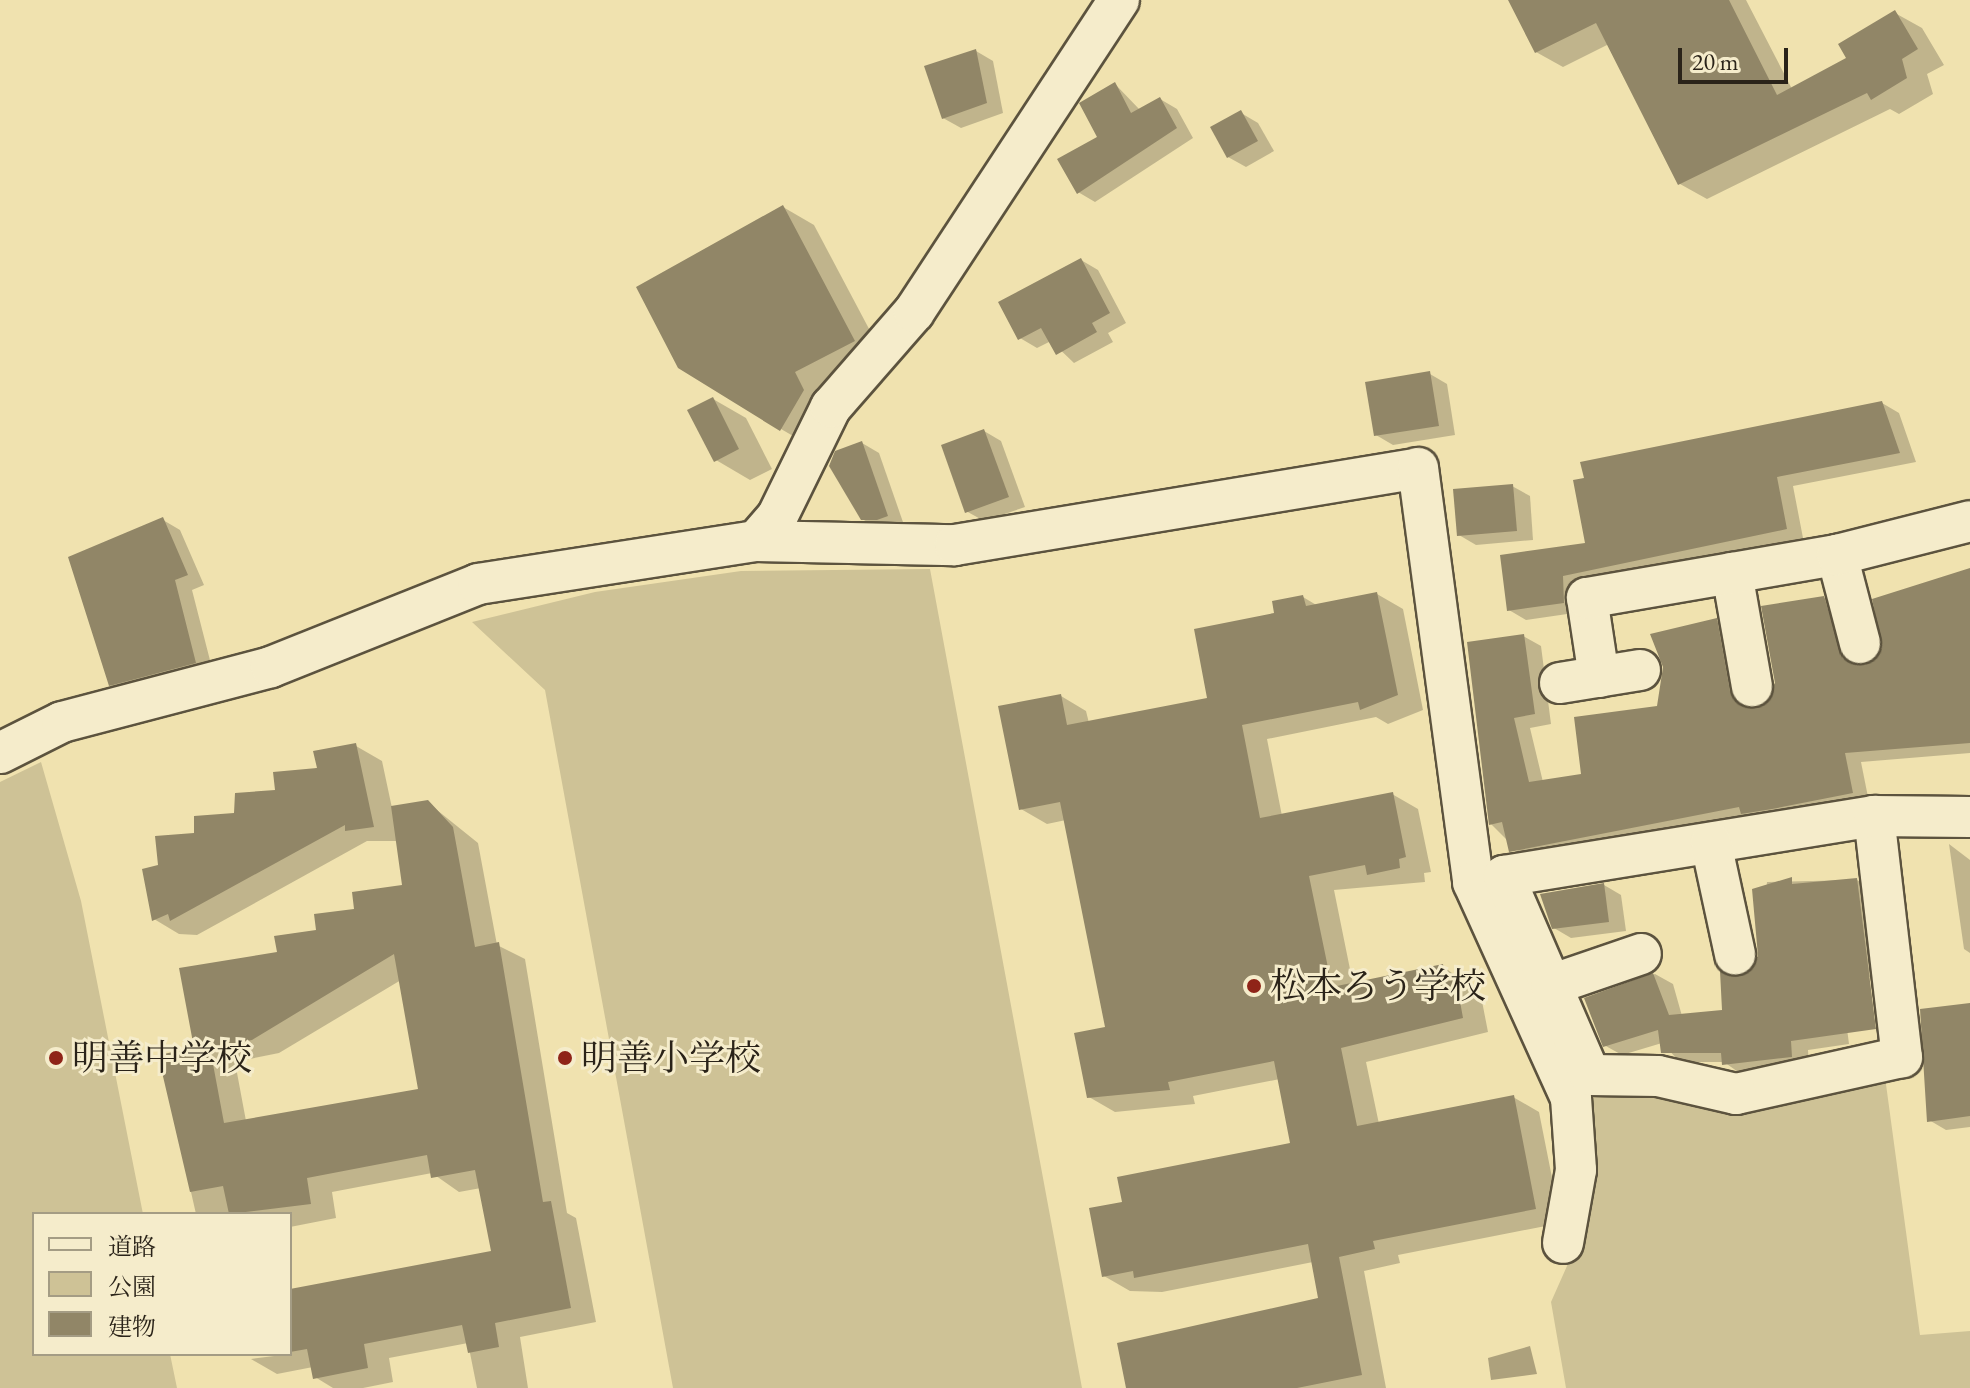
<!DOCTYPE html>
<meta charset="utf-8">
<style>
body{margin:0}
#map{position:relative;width:1970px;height:1388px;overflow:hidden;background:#f0e2af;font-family:"EB Garamond","Noto Serif JP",serif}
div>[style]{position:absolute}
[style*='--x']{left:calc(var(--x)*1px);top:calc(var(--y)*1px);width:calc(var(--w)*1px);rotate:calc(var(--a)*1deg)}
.green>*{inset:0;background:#cec296}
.water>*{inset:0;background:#ada17c}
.shadow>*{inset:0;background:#0003}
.building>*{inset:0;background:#918667}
.roads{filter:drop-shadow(2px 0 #5c533e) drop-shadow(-2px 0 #5c533e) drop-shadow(0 2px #5c533e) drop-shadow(0 -2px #5c533e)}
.street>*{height:40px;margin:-20px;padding:0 20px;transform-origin:20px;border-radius:20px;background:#f5eccb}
.dots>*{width:22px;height:22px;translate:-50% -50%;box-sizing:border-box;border:4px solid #f5eccb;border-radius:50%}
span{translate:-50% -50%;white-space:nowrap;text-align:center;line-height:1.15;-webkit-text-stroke:6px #f5eccb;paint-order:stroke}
.poi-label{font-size:36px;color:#2a2319}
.left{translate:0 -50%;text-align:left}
.legend{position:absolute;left:32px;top:1212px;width:260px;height:144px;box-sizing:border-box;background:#f5eccb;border:2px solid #a49c84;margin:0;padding:10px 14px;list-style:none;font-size:24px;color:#2a2319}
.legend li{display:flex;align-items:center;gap:16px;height:40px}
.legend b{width:40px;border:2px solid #a49c84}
.scale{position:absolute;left:1678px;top:48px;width:110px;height:36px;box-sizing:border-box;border:4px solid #2a2319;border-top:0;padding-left:10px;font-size:24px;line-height:28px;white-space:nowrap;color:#2a2319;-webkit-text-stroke:6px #f5eccb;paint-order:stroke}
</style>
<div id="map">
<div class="green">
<i style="clip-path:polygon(930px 569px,1082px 1388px,673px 1388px,545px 690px,472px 622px,595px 592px,741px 571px)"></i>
<i style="clip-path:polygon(41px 762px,81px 901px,143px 1214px,34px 1214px,34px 1354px,170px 1354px,177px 1388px,0 1388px,0 782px)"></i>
<i style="clip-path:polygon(1885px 1077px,1920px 1335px,1970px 1331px,1970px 1388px,1566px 1388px,1551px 1302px,1571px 1257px,1583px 1088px)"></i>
</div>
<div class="water">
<i style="clip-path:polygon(1530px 1346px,1537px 1374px,1491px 1380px,1488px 1358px)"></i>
</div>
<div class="shadow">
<i style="clip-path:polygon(1510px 0,1746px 0,1792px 89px,1849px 59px,1895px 13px,1922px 28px,1944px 65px,1927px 74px,1933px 94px,1899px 114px,1890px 109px,1707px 199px,1680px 184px,1609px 44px,1563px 67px,1536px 52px)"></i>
<i style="clip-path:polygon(976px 51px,993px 61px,1003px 113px,961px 128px,943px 118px)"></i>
<i style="clip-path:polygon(1115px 84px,1140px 110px,1160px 99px,1177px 109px,1193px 138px,1095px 202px,1078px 192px)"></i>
<i style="clip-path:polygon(1241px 113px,1258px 123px,1274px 151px,1246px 167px,1228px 157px)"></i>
<i style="clip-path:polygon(783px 207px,814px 225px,885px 359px,812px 447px,781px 429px)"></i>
<i style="clip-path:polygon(1081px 260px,1098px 270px,1126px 323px,1108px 333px,1113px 342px,1074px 363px,1051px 341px,1037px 348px,1020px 338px)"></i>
<i style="clip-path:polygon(1430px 374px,1447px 384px,1455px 435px,1393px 445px,1376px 435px)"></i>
<i style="clip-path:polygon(713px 399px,746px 418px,772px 469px,750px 480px,716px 460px)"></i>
<i style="clip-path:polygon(1882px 403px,1899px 413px,1916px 462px,1793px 486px,1803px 538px,1579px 585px,1581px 612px,1526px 620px,1509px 610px,1588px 545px)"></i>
<i style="clip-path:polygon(984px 431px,1001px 441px,1025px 507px,984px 521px,966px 511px)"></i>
<i style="clip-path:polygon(862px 443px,879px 453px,904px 525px,880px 529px,862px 519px)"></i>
<i style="clip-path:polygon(1512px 486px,1530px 496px,1533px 540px,1476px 545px,1459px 535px)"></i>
<i style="clip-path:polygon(163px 520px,180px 530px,204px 585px,192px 590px,213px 672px,128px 695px,110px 685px)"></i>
<i style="clip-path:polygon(1970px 573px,1970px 753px,1861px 762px,1869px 802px,1528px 861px,1491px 824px,1523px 636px,1541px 646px,1551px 724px,1530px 728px,1543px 782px,1583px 776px,1659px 708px,1716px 620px,1734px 630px,1746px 703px,1757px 710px,1769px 704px,1824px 598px,1841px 608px,1859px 665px,1866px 668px)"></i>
<i style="clip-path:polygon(1377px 594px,1403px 609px,1423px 710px,1388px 724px,1376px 717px,1267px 739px,1282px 816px,1392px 794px,1418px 809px,1431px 872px,1424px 873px,1425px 882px,1334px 890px,1353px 984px,1443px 966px,1481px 996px,1488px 1032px,1366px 1062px,1379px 1124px,1513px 1097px,1539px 1112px,1561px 1223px,1398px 1255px,1400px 1263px,1364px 1271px,1386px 1388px,1128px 1388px,1321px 1300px,1313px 1262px,1162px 1292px,1130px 1291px,1104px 1276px,1124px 1204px,1293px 1144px,1280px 1079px,1193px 1096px,1195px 1104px,1115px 1112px,1089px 1097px,1108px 1029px,1066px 820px,1047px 824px,1021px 809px,1061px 696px,1086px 711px,1089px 723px,1210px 699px,1276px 614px,1303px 597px,1318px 606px)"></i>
<i style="clip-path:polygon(evenodd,356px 746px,382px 761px,392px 808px,427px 802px,478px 843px,497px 945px,525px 959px,567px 1213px,576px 1218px,596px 1322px,520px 1337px,528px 1388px,477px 1388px,468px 1343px,389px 1358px,393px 1382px,363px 1388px,333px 1388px,315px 1377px,313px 1367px,277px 1374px,251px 1359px,290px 1354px,290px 1291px,493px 1252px,481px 1188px,459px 1192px,432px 1173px,332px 1192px,336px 1218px,290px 1227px,290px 1214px,196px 1214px,160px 1056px,196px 1049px,279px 954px,405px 887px,398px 841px,367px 841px,197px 935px,179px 934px,154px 919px,161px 866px,196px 835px,356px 746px,401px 980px,420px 1090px,246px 1121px,235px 1062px,279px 1053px,401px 980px)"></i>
<i style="clip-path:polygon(1949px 844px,1970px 860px,1970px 953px,1964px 949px)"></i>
<i style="clip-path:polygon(1857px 880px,1874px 890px,1882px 975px,1841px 981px,1849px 1044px,1808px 1050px,1809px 1066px,1741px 1074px,1724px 1062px,1680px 1062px,1662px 1043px,1622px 1055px,1604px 1045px,1586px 999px,1655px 974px,1673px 984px,1682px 1016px,1725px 1012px,1760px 956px,1767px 882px)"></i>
<i style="clip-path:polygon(1604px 885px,1621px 895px,1626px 931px,1571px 938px,1554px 928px)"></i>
<i style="clip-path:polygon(1970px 1005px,1970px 1127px,1946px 1130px,1929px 1120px)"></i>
</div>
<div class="building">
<i style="clip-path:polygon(1508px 0,1729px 0,1777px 95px,1846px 58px,1838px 44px,1895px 10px,1918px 49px,1902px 59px,1907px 78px,1871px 100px,1867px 93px,1678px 185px,1596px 23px,1535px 53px)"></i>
<i style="clip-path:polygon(976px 49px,987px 103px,942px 119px,924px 66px)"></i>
<i style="clip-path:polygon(1115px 82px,1131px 113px,1160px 97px,1177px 128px,1077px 194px,1057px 159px,1097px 137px,1079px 103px)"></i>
<i style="clip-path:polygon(1241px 110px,1258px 141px,1227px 158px,1210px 127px)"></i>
<i style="clip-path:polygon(783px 205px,855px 341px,795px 372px,804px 390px,780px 431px,678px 368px,636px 287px)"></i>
<i style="clip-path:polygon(1081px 258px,1110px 313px,1092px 323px,1097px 332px,1056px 355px,1041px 328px,1018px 340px,998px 302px)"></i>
<i style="clip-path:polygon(1430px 371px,1439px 426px,1374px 436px,1365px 382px)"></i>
<i style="clip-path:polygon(713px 397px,739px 449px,714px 462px,687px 410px)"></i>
<i style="clip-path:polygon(1882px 401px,1900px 453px,1777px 477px,1787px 529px,1563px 576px,1564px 603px,1507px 611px,1500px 555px,1585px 543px,1573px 480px,1584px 478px,1580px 462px)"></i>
<i style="clip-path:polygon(984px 429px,1009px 497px,965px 513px,941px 445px)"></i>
<i style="clip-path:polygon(862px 441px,888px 516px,877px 520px,861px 520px,829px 466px,835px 451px)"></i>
<i style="clip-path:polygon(1513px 484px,1517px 531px,1457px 536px,1453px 489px)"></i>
<i style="clip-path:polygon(163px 517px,188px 575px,175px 580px,196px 663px,109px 686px,68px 557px)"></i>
<i style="clip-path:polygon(1970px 568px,1970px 743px,1845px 753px,1853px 793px,1772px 809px,1741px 814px,1739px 807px,1509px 852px,1502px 822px,1489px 825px,1467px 642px,1524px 634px,1535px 714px,1514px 718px,1529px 782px,1581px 774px,1574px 717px,1657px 706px,1663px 667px,1650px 634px,1717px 618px,1730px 691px,1743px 707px,1757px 708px,1775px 683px,1761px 606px,1824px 596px,1843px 659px,1865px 665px,1882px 648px,1872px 599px)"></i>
<i style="clip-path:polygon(1377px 592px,1398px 695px,1360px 710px,1358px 702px,1242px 725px,1260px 818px,1393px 792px,1406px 857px,1399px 859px,1400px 868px,1367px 875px,1365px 865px,1309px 876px,1332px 987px,1443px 964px,1446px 982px,1456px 979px,1463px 1018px,1341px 1048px,1357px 1126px,1514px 1095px,1536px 1209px,1373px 1241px,1375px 1249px,1339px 1257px,1362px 1375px,1297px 1388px,1126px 1388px,1117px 1343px,1318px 1298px,1308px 1244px,1134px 1278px,1133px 1271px,1102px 1277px,1089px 1208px,1122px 1202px,1117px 1177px,1290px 1143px,1274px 1061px,1168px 1082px,1170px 1090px,1087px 1098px,1074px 1033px,1105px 1027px,1060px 802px,1019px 810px,998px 706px,1061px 694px,1067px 725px,1207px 698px,1194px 629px,1274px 613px,1272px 601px,1303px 595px,1306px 606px)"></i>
<i style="clip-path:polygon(356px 743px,374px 827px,345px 831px,345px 825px,170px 921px,168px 914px,152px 921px,142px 869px,158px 865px,155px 836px,194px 833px,194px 816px,234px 813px,235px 793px,275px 790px,273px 772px,317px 768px,313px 751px)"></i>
<i style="clip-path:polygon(evenodd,428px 800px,453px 827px,475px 947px,499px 942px,543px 1202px,551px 1201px,571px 1308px,495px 1323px,499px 1347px,468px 1353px,462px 1325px,364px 1344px,368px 1368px,313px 1379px,307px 1349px,290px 1352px,290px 1289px,491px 1251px,475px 1170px,431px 1178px,427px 1155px,307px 1178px,311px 1204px,229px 1214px,223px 1186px,190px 1192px,158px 1055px,194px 1048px,179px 968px,277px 952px,274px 936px,316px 930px,314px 914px,354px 909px,352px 892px,402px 885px,391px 806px,428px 800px,394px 954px,418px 1089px,224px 1123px,210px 1048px,252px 1040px,394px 954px)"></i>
<i style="clip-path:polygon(1792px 877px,1792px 884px,1857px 878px,1876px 1029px,1791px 1041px,1792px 1057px,1722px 1065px,1721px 1053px,1661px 1053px,1658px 1030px,1603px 1047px,1584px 998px,1653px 973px,1669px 1015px,1722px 1010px,1720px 971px,1741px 976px,1758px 956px,1752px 889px)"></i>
<i style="clip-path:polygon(1604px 883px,1609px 922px,1552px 929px,1540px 894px)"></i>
<i style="clip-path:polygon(1970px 1003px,1970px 1116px,1927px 1122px,1920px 1009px)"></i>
</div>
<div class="roads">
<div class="street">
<i style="--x:756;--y:541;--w:32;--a:-49"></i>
<i style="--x:777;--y:517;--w:123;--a:-63.9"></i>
<i style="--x:831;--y:407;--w:126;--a:-48.9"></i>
<i style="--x:914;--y:312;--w:373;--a:-56.7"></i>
<i style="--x:1837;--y:555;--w:91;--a:75.4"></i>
<i style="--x:1732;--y:573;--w:115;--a:80"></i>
<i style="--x:1599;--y:677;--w:80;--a:-98.6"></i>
<i style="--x:1587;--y:598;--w:254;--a:-9.8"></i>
<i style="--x:1837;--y:555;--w:137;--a:-14.3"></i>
<i style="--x:1560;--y:683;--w:81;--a:-9.2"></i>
<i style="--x:0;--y:753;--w:69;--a:-26.6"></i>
<i style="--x:62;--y:722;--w:216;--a:-14.7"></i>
<i style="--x:271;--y:667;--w:223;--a:-21.8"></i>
<i style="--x:478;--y:584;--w:281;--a:-8.8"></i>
<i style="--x:756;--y:541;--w:199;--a:1.2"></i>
<i style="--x:955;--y:545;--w:469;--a:-9.4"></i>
<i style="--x:1418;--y:468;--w:418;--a:82.4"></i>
<i style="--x:1473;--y:882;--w:237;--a:65.6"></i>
<i style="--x:1571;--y:1098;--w:72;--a:86"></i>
<i style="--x:1576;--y:1170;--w:74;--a:100.1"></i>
<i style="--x:1874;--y:816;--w:243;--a:83.4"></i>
<i style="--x:1902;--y:1057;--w:170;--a:167.4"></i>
<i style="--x:1736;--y:1094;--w:80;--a:-167"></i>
<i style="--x:1658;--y:1076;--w:68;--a:-179.2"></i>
<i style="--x:1590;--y:1075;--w:217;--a:-113.4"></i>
<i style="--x:1504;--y:876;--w:375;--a:-9.2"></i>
<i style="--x:1874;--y:816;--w:96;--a:0.6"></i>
<i style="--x:1711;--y:843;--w:114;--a:77.8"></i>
<i style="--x:1551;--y:985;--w:95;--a:-19"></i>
</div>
</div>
<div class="dots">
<i style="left:1254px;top:986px;background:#8f2418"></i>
<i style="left:56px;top:1058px;background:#8f2418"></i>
<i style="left:565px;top:1058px;background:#8f2418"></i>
</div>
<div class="poi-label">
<span class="left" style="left:1270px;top:986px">松本ろう学校</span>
<span class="left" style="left:72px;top:1058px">明善中学校</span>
<span class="left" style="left:581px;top:1058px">明善小学校</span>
</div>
<ul class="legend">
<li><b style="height:10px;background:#f5eccb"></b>道路</li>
<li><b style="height:22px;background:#cec296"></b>公園</li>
<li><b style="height:22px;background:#918667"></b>建物</li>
</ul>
<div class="scale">20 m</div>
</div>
